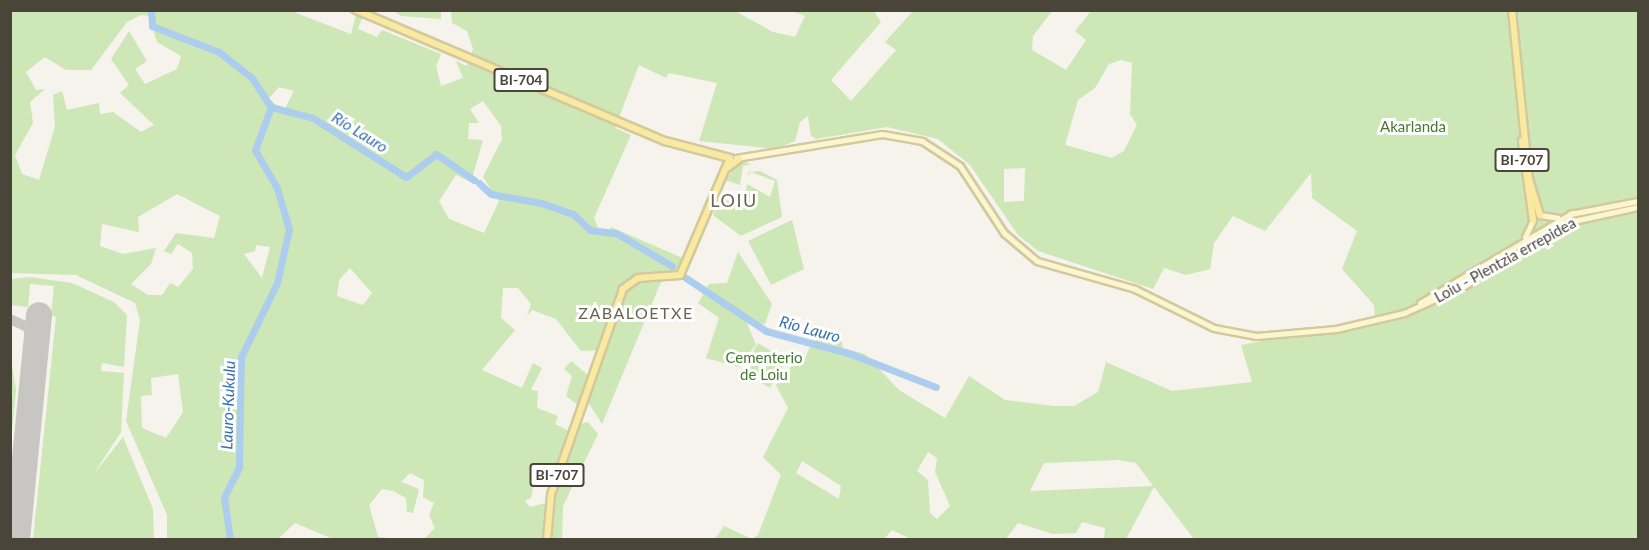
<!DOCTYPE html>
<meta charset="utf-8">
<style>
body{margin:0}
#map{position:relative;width:1649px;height:550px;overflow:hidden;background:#f5f3ec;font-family:Lato,sans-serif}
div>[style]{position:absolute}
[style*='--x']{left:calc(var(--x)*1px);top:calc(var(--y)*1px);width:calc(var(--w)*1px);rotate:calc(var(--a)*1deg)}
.green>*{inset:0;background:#cde7b7}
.river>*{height:7px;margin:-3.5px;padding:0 3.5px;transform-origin:3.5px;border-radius:3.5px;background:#accdee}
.taxiway>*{height:10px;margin:-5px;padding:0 5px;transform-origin:5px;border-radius:5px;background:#c7c6c2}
.runway>*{height:26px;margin:-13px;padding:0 13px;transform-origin:13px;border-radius:13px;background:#c7c6c2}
.roads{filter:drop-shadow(2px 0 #d2c99e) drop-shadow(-2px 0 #d2c99e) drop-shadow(0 2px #d2c99e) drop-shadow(0 -2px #d2c99e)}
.secondary>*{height:5px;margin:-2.5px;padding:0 2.5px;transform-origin:2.5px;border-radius:2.5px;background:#fcf6cf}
.primary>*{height:6px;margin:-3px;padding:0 3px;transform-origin:3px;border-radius:3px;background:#fae9a0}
span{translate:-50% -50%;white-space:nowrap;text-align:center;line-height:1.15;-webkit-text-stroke:6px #fff;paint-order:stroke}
.shield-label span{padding:2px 4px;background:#fff;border:2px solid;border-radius:4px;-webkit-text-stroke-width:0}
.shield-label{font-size:14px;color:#494539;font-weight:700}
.park-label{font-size:15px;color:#437a2e}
.street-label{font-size:15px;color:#494539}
.water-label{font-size:16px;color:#3671b2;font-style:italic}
.neighbourhood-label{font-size:16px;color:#6c6451;letter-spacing:1.5px}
.quarter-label{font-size:18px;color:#6c6451;letter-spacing:1.5px}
.frame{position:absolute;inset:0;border:12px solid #494539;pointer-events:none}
</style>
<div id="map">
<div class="green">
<i style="clip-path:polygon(evenodd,463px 10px,735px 11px,773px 32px,795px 37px,805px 16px,792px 11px,874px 11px,881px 22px,831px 80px,851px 101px,896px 50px,885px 42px,913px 11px,1052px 11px,1033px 36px,1032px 50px,1066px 70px,1086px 40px,1075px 31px,1091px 11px,1638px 11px,1638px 539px,1194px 539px,1154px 487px,1126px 539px,1104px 539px,1105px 528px,1082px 522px,1076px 533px,1053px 534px,1018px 523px,1005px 540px,911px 539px,892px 530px,884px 539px,715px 539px,724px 526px,752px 539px,758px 535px,781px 475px,763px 457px,788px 408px,776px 385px,794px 363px,805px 359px,812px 341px,840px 336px,843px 348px,865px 354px,899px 390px,945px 418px,969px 376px,1005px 400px,1054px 406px,1074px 406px,1098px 392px,1106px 362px,1172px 391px,1252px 382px,1241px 345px,1375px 319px,1374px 305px,1342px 269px,1357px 231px,1312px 198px,1311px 173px,1265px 231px,1233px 216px,1214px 243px,1210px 269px,1186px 275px,1164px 268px,1153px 289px,1038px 251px,1018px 235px,970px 165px,938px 139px,887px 127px,816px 139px,811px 136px,808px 116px,800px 122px,795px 141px,775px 149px,699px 141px,717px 83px,669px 73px,666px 78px,639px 65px,615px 128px,631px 135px,594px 218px,600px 232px,608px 235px,611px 227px,685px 259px,678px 275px,663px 277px,602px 424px,588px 402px,605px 350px,581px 351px,556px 319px,532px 310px,527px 316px,531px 304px,518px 288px,503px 288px,501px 318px,515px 330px,482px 370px,522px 388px,533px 363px,542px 368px,531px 390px,538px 391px,537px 408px,558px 416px,555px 424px,571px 432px,556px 472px,537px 467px,531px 498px,525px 501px,530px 507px,554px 501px,580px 424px,588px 422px,598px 434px,563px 506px,562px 539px,424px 539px,435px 528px,429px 515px,434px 503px,423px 497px,424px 480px,410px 473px,401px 482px,419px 489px,413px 513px,407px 512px,406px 498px,393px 491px,382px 489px,369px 505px,378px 537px,399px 539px,333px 539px,295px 523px,278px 539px,167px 539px,167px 515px,126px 421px,140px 320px,135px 303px,76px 275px,11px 273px,10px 11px,291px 11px,351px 34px,356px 15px,344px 11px,365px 11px,358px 29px,377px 37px,382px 30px,441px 54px,436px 66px,441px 86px,463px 78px,456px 61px,467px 66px,473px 49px,467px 31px,452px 23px,451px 12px,463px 10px,141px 15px,149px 16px,157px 42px,181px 56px,177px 69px,145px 84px,135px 69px,147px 61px,129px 31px,111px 59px,129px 85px,120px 93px,154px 125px,141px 132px,113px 112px,100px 114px,99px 103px,67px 110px,62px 91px,53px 95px,55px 127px,39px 180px,22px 174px,15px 155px,33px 123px,30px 102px,45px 89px,36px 90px,26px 72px,45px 57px,66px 70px,91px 70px,127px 22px,141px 15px,463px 10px,1121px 60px,1132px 63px,1130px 114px,1137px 125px,1124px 151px,1112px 158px,1065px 145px,1078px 100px,1095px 88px,1109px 64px,1121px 60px,463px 10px,279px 87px,294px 91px,283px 112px,269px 98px,279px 87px,463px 10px,483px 101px,501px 126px,502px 139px,483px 177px,499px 201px,484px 233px,449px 219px,439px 201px,456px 175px,471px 182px,483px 140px,468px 139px,469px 123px,479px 123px,470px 109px,483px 101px,463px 10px,1025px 168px,1024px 201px,1004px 202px,1004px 169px,1025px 168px,463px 10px,177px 194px,220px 216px,214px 238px,176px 233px,164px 251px,171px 254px,178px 244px,192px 253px,193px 269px,178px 287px,170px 283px,162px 295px,148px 295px,131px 284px,151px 264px,156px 248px,123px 254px,100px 246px,102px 224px,139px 232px,138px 217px,177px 194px,463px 10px,256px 245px,270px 247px,262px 278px,244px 254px,255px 251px,256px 245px,463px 10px,350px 268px,372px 293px,363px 305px,337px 296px,339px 280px,350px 268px,463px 10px,178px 374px,183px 412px,166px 438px,142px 428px,141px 396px,152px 395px,151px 378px,178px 374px,463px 10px,928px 452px,937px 458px,935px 472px,950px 506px,937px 519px,930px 513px,928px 480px,917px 471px,928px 452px,463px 10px,1119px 460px,1136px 463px,1153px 486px,1030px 491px,1044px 463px,1119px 460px,463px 10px,802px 461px,841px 486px,839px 499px,796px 473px,802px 461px)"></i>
<i style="clip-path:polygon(394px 11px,441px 11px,441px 19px,401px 16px)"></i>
<i style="clip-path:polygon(741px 161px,751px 164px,743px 166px,740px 185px,725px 180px)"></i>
<i style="clip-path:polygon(760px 171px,777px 180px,782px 217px,741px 236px,713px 215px,720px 197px,744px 208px,747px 184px,770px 197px,775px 181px,751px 172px,747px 177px,749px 172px)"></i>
<i style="clip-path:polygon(792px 220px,804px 269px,771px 285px,748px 241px)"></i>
<i style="clip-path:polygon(738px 252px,772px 304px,765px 324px,747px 323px,756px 345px,738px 367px,706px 358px,719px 318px,698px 303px,709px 284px,727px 283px)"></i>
<i style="clip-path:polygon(30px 277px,72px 283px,114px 302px,127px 315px,124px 367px,102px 363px,101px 371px,124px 373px,121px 432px,93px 475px,123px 437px,153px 509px,154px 539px,33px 539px,56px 317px,51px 315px,54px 286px,30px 284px,28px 307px,11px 305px,11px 279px)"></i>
<i style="clip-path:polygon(758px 343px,786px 360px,770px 388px,742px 372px)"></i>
<i style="clip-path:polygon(10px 353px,16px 390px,11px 441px,10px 441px)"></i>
<i style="clip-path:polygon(571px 361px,588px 375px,578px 405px,566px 396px,572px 376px,564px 369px)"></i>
</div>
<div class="river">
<i style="--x:151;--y:10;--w:16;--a:86"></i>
<i style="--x:152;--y:26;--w:72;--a:21.2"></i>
<i style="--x:219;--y:52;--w:42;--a:38.2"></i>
<i style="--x:252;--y:78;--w:35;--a:57"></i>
<i style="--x:271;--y:107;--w:43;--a:14.7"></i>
<i style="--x:313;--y:118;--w:110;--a:32.4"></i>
<i style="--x:406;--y:177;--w:38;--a:-37"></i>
<i style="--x:436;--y:154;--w:46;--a:34.4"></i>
<i style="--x:479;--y:183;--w:16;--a:43"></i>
<i style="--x:491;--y:194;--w:51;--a:10.2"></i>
<i style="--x:541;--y:203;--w:34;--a:19"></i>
<i style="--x:573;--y:214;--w:23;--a:43"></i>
<i style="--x:590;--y:230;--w:26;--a:7"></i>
<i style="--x:616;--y:233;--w:65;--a:30.5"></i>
<i style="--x:686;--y:278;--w:96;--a:33.5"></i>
<i style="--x:766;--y:331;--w:88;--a:15.1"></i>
<i style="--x:851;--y:354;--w:91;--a:21.2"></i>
<i style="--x:230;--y:540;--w:43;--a:-97.9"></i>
<i style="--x:224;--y:497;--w:34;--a:-63"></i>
<i style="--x:239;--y:467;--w:110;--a:-89"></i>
<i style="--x:241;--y:357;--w:82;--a:-64.1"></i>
<i style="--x:277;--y:283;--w:55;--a:-77.5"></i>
<i style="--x:289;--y:229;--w:43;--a:-106.3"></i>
<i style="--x:277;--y:188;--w:44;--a:-120.1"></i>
<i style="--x:255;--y:150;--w:46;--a:-69.6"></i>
</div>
<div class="taxiway">
<i style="--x:10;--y:319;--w:19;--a:25"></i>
<i style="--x:27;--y:327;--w:21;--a:65"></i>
</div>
<div class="runway">
<i style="--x:17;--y:540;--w:226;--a:-84.4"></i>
</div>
<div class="roads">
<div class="secondary">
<i style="--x:736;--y:158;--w:148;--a:-9.3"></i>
<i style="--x:882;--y:134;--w:41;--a:9.9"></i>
<i style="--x:922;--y:141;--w:45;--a:33.3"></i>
<i style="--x:960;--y:166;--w:80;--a:56.7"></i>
<i style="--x:1004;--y:233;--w:43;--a:40.3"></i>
<i style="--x:1037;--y:261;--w:102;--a:15.9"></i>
<i style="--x:1135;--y:289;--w:88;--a:26.3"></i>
<i style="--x:1214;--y:328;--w:43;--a:10.8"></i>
<i style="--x:1256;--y:336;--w:80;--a:-5"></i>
<i style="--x:1336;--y:329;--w:70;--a:-13.2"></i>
<i style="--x:1404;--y:313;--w:66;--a:-24.2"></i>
<i style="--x:1464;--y:286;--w:123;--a:-31.4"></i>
<i style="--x:1569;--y:222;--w:71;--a:-12.3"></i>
<i style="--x:1570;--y:214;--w:69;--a:-10.8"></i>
<i style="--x:1540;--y:215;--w:18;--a:9"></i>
<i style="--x:1525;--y:237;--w:19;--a:-65"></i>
<i style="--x:1420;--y:303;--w:177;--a:-30.6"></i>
</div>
<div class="primary">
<i style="--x:356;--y:10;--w:336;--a:23"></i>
<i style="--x:665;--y:141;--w:67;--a:14.7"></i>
<i style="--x:730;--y:158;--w:127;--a:113.1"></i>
<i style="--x:680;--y:275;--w:42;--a:175.9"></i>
<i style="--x:638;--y:278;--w:19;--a:144"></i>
<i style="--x:623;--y:289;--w:218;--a:109.3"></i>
<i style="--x:551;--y:495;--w:45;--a:95.1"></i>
<i style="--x:1512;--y:10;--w:170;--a:84.3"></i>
<i style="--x:1529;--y:179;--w:38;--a:73"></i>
<i style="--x:1522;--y:141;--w:80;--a:82.1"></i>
<i style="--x:727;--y:168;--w:15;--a:-37"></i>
</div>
</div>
<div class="shield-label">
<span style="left:521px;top:80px">BI-704</span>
<span style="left:1522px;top:160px">BI-707</span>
<span style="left:557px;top:475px">BI-707</span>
</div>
<div class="park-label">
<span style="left:1413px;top:127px">Akarlanda</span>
<span style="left:764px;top:366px">Cementerio<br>de Loiu</span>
</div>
<div class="street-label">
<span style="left:1505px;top:260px;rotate:-29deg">Loiu - Plentzia errepidea</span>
</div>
<div class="water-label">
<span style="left:360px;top:132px;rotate:32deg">Río Lauro</span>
<span style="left:810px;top:329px;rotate:15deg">Río Lauro</span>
<span style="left:228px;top:405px;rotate:-88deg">Lauro-Kukulu</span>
</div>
<div class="neighbourhood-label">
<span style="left:636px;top:313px">ZABALOETXE</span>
</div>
<div class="quarter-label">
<span style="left:734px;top:200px">LOIU</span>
</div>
<div class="frame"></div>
</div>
